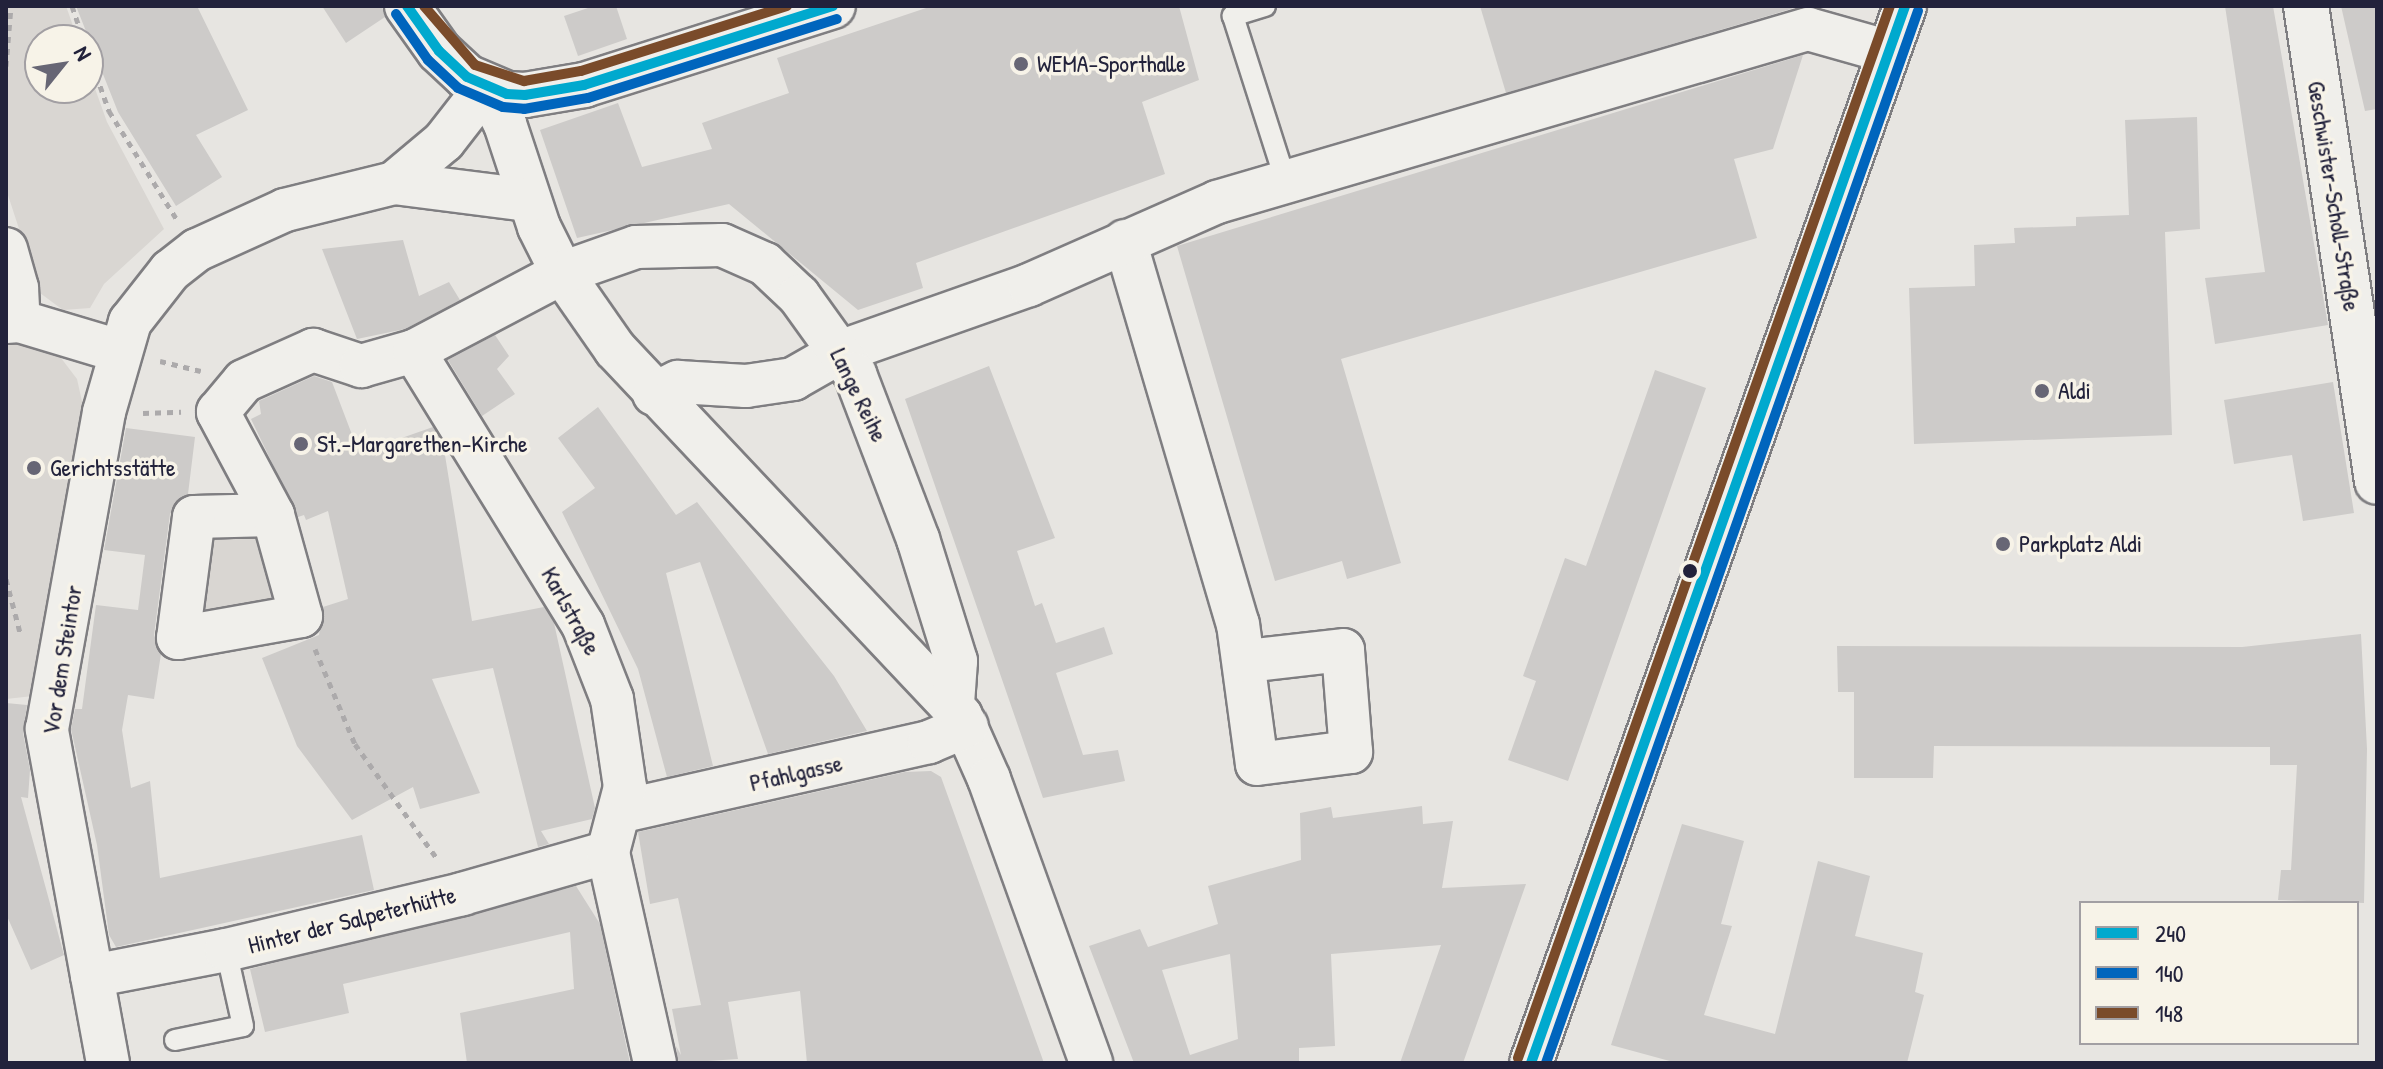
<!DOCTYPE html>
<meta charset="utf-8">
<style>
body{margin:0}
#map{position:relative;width:2383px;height:1069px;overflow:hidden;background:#e7e5e1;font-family:"Patrick Hand",sans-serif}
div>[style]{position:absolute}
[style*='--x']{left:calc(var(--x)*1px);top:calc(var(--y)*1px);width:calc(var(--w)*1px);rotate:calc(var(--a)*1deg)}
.green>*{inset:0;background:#d9d6d2}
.building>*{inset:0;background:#cdcbc9}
.path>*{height:5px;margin-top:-2.5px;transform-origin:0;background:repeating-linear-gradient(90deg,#acaaab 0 6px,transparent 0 12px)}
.roads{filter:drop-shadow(2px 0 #7f7e81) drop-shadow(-2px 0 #7f7e81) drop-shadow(0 2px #7f7e81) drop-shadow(0 -2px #7f7e81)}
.service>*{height:20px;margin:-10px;padding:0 10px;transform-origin:10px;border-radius:10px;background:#f0efeb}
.minor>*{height:42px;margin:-21px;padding:0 21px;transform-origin:21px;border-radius:21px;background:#f0efeb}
.primary>*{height:44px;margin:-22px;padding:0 22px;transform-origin:22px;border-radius:22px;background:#f0efeb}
.bus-1>*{height:10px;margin:-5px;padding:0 5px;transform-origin:5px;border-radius:5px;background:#00a9ce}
.bus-2>*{height:10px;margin:-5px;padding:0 5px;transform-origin:5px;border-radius:5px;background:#0065bd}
.bus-3>*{height:10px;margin:-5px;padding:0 5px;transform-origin:5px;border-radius:5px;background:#7a4b2a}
.dots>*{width:22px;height:22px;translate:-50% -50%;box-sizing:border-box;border:4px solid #f7f3e8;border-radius:50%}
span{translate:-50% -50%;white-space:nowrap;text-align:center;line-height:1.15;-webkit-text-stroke:7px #f7f3e8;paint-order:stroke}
.poi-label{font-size:24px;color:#22223b}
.left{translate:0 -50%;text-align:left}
.street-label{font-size:24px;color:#22223b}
.frame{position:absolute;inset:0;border:8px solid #22223b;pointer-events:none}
.legend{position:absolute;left:2079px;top:901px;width:280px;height:144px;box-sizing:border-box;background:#f7f3e8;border:2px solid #a29fa3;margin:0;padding:10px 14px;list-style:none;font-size:24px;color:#22223b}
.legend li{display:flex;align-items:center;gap:16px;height:40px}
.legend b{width:40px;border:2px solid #a29fa3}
.north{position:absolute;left:24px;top:24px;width:80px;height:80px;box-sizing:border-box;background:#f7f3e8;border:2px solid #a29fa3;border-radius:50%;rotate:60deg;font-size:22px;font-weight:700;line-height:32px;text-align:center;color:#22223b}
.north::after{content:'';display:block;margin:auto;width:28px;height:36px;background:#676675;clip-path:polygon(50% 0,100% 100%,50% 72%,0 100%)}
</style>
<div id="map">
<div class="green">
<i style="clip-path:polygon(6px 6px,66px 6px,78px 40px,40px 40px,40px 88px,88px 88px,88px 69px,107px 122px,164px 229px,104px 284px,90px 308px,63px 310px,40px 293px,6px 189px)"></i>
<i style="clip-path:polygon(36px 342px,61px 358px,77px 379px,85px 415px,42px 695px,6px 699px,6px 345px)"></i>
<i style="clip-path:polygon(202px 524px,267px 527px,284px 606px,191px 620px)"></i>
</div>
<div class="building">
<i style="clip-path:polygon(76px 6px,197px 6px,248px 110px,196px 135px,222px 177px,176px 206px,118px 112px)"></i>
<i style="clip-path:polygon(322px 6px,382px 6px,385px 17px,346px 43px)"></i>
<i style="clip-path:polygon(594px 6px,616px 6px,627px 39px,578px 56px,564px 16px)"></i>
<i style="clip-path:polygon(932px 6px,1179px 6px,1199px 80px,1142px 102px,1165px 174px,916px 263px,923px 288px,858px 310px,729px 204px,577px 238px,540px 130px,618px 103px,642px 167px,712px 149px,702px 123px,789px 93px,777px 58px)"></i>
<i style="clip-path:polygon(1480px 6px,1801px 6px,1506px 93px)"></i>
<i style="clip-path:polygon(2225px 6px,2273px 6px,2328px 325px,2215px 344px,2205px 278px,2265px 272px)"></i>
<i style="clip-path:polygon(2341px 6px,2377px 6px,2377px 109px,2365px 111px)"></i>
<i style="clip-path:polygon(1803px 55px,1773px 149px,1734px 159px,1757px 238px,1341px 359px,1401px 563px,1347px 579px,1342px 561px,1275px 581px,1177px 246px)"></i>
<i style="clip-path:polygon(2197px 117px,2200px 229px,2165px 232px,2172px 435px,1914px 444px,1909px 288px,1975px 286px,1974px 245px,2015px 243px,2014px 228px,2076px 226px,2076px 217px,2129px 215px,2125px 120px)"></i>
<i style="clip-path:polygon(403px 240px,419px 296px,449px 282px,460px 300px,405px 329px,357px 339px,322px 249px)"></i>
<i style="clip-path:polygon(495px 335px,509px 356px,497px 369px,515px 394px,482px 416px,448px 360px)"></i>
<i style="clip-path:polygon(989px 366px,1055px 538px,1017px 551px,1035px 606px,1042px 603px,1056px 643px,1104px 627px,1113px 654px,1056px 673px,1083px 755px,1118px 750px,1125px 781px,1043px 798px,905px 399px)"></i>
<i style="clip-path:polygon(1655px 370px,1706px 388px,1568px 781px,1508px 760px,1536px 681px,1523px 676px,1565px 558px,1586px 566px)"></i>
<i style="clip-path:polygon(314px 376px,332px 382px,359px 453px,433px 427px,443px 443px,472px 621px,544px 607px,554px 623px,595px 808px,592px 819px,541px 831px,549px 844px,538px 847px,493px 668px,432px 679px,480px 793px,420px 809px,413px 787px,352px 820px,297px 746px,262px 658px,319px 635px,323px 607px,348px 599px,328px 511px,306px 520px,304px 515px,298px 517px,251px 419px,261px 414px,259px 401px)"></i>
<i style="clip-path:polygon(2333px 382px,2354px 513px,2303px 521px,2292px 455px,2234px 464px,2224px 400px)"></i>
<i style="clip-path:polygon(598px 407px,676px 515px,697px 502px,834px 676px,867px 731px,768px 754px,700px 562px,666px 573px,713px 766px,667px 777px,638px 669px,562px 512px,595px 488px,558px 438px)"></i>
<i style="clip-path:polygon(126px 428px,195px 437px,188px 494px,170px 514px,154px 635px,161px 654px,154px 699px,128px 695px,122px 730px,131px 788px,150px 781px,160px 878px,362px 835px,374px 890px,116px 947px,109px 935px,97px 845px,71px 729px,75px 709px,82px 709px,96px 605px,138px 610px,145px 555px,104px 550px)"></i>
<i style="clip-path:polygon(2361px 634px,2367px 749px,2364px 903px,2278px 900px,2281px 870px,2291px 870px,2297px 765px,2270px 765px,2270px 747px,1934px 746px,1933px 778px,1854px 778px,1854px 692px,1838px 692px,1837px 646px,2242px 647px)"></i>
<i style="clip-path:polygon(6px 703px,27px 705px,23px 733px,30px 770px,28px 798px,21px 797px,64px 955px,31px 970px,6px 914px)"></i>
<i style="clip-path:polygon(931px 771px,941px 777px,1044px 1063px,807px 1063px,800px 991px,728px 1002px,738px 1059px,678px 1063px,676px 1046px,681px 1055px,672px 1009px,701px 1005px,678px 898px,650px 904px,638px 832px,905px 772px)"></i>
<i style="clip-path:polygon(evenodd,1422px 806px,1423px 824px,1453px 821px,1442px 888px,1526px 884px,1463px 1063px,1400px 1063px,1441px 945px,1331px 954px,1335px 1046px,1299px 1048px,1299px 1063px,1134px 1063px,1089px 946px,1140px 929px,1148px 947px,1218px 924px,1208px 886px,1301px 860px,1300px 813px,1331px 807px,1333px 818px,1422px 806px,1230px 954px,1238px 1039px,1190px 1055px,1162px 970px,1230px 954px)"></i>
<i style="clip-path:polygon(1682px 824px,1744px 841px,1721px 924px,1732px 926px,1704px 1015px,1775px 1034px,1818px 861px,1870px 876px,1855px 936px,1923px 953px,1915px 992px,1924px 995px,1907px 1063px,1677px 1063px,1611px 1045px)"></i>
<i style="clip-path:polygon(576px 886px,600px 924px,630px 1063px,467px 1063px,460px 1013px,574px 989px,570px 932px,343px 984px,349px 1013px,265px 1032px,250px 969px)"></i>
</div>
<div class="path">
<i style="--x:72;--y:6;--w:36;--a:71"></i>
<i style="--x:88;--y:52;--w:63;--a:70.4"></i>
<i style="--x:109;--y:111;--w:128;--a:58"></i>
<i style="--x:6;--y:66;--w:60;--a:-85.2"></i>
<i style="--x:160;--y:361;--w:42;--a:13.7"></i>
<i style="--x:143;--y:413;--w:38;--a:-2"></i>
<i style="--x:6;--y:579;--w:59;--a:75.3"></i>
<i style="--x:315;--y:649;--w:103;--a:67.2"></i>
<i style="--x:355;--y:744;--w:143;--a:54.4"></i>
</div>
<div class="roads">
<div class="service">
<i style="--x:1265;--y:6;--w:34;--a:163"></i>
<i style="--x:1233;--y:16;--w:174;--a:72.3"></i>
<i style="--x:175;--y:1040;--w:69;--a:-11.6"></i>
<i style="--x:243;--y:1026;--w:78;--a:-102.6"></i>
</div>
<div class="minor">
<i style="--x:394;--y:183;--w:65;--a:-40"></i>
<i style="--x:444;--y:141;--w:68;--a:-52.1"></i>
<i style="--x:486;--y:87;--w:42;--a:62.8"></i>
<i style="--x:505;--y:124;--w:108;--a:71.7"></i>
<i style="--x:539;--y:227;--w:51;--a:63.4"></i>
<i style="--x:562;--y:273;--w:93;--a:55.1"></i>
<i style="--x:615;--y:349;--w:504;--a:46.69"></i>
<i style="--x:961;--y:716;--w:69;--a:66"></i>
<i style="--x:989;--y:779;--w:302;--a:70.2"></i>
<i style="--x:1125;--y:241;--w:399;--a:73.6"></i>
<i style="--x:1238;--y:624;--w:141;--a:82.3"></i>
<i style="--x:1257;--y:764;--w:95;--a:-7.3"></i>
<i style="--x:1351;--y:752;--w:102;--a:-94.5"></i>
<i style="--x:1343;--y:650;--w:98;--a:173.5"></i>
<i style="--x:6;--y:249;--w:41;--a:74.2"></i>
<i style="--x:17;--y:288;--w:33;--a:87"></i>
<i style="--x:6;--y:322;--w:13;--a:-4"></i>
<i style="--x:19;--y:321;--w:104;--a:16.7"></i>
<i style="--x:654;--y:394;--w:27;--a:-27"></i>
<i style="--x:678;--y:382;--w:68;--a:3.4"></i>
<i style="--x:746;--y:386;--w:48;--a:-8.5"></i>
<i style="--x:793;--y:379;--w:56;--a:-29.7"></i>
<i style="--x:842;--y:351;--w:198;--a:-19.4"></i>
<i style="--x:1029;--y:285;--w:206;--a:-23.8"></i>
<i style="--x:1217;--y:202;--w:616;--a:-16.32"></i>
<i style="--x:1808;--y:29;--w:81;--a:15.8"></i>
<i style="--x:273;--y:515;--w:79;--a:178.5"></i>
<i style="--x:194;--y:517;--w:122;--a:97.5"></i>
<i style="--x:178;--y:638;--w:125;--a:-10.1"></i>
<i style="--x:301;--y:616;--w:105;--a:-105.5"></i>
<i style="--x:273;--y:515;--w:117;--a:-118.1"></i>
<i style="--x:218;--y:412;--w:40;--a:-50"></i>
<i style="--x:244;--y:381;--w:76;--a:-24.2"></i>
<i style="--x:313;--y:350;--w:51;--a:18.4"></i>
<i style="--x:361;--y:366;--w:55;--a:-15.8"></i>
<i style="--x:623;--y:811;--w:314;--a:-12.7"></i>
<i style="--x:929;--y:742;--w:41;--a:-22.8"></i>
<i style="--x:92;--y:976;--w:136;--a:-11"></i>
<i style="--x:226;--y:950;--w:243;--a:-13.3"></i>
<i style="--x:462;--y:894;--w:152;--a:-16"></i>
<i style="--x:108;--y:1063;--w:340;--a:-100.4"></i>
<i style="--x:47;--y:729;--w:322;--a:-79.8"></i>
<i style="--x:104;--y:412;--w:94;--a:-73.9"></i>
<i style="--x:130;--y:322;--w:65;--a:-51.9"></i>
<i style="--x:170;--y:271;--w:34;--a:-38"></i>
<i style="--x:197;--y:250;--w:97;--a:-24.4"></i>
<i style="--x:285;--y:210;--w:112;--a:-13.9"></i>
<i style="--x:394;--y:183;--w:136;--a:7.2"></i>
<i style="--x:655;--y:1063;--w:216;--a:-102.6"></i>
<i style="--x:608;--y:852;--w:67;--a:-75.3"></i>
<i style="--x:625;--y:787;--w:89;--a:-98.4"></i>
<i style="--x:612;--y:699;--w:79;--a:-111.4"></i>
<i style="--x:583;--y:625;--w:322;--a:-121.7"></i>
<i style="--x:414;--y:351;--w:167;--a:-27.8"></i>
<i style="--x:562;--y:273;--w:78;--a:-19.4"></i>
<i style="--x:636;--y:247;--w:86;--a:-1.3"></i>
<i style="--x:722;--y:245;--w:47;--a:23.8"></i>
<i style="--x:765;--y:264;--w:47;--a:43.3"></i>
<i style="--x:799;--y:296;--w:96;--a:54.3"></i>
<i style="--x:855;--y:374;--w:177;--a:69.1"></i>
<i style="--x:918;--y:539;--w:128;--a:72.7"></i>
<i style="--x:956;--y:661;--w:43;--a:94"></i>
<i style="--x:1531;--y:1063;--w:1121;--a:-70.51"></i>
</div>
<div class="primary">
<i style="--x:407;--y:6;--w:55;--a:54.6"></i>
<i style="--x:439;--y:51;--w:38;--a:43"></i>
<i style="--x:467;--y:77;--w:43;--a:23"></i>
<i style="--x:507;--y:94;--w:18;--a:3"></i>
<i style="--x:525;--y:95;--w:60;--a:-9.6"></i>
<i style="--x:584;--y:85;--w:261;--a:-17.6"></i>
<i style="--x:2306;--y:6;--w:481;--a:81.5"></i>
</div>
</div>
<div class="bus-1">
<i style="--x:407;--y:6;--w:55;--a:54.6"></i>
<i style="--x:439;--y:51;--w:38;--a:43"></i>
<i style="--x:467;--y:77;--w:43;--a:23"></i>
<i style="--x:507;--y:94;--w:18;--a:3"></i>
<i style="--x:525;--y:95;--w:60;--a:-9.6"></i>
<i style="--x:584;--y:85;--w:261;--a:-17.6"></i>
<i style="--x:1531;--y:1063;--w:1121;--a:-70.51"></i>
</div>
<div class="bus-2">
<i style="--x:396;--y:14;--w:56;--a:55.2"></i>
<i style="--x:428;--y:60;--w:41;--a:43"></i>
<i style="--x:458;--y:88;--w:49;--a:22.9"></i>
<i style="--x:503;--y:107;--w:21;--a:5"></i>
<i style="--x:524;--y:109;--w:65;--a:-9.8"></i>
<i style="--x:588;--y:98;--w:261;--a:-17.6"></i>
<i style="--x:1546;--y:1063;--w:1116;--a:-70.53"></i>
</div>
<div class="bus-3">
<i style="--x:424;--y:6;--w:78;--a:49.2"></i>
<i style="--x:475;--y:65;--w:52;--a:18.1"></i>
<i style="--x:524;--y:81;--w:58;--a:-10"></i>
<i style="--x:581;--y:71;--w:216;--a:-17.5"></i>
<i style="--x:1518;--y:1058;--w:1116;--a:-70.53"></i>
</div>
<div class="dots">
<i style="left:1021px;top:64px;background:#676675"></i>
<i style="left:2042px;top:391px;background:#676675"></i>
<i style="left:301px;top:444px;background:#676675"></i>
<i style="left:34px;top:468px;background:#676675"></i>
<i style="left:2003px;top:544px;background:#676675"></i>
<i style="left:1690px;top:571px;background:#22223b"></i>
</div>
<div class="poi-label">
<span class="left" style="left:1037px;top:64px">WEMA-Sporthalle</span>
<span class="left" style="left:2058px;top:391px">Aldi</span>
<span class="left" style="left:317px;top:444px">St.-Margarethen-Kirche</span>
<span class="left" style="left:50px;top:468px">Gerichtsstätte</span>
<span class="left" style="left:2019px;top:544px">Parkplatz Aldi</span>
</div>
<div class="street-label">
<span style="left:2334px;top:196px;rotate:81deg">Geschwister-Scholl-Straße</span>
<span style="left:859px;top:395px;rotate:64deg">Lange Reihe</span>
<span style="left:571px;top:611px;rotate:61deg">Karlstraße</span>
<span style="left:62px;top:660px;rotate:-81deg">Vor dem Steintor</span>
<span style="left:796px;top:773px;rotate:-13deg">Pfahlgasse</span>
<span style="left:352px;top:920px;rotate:-14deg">Hinter der Salpeterhütte</span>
</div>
<div class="frame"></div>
<ul class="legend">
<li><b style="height:10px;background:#00a9ce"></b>240</li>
<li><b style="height:10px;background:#0065bd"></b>140</li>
<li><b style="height:10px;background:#7a4b2a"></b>148</li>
</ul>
<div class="north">N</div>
</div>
